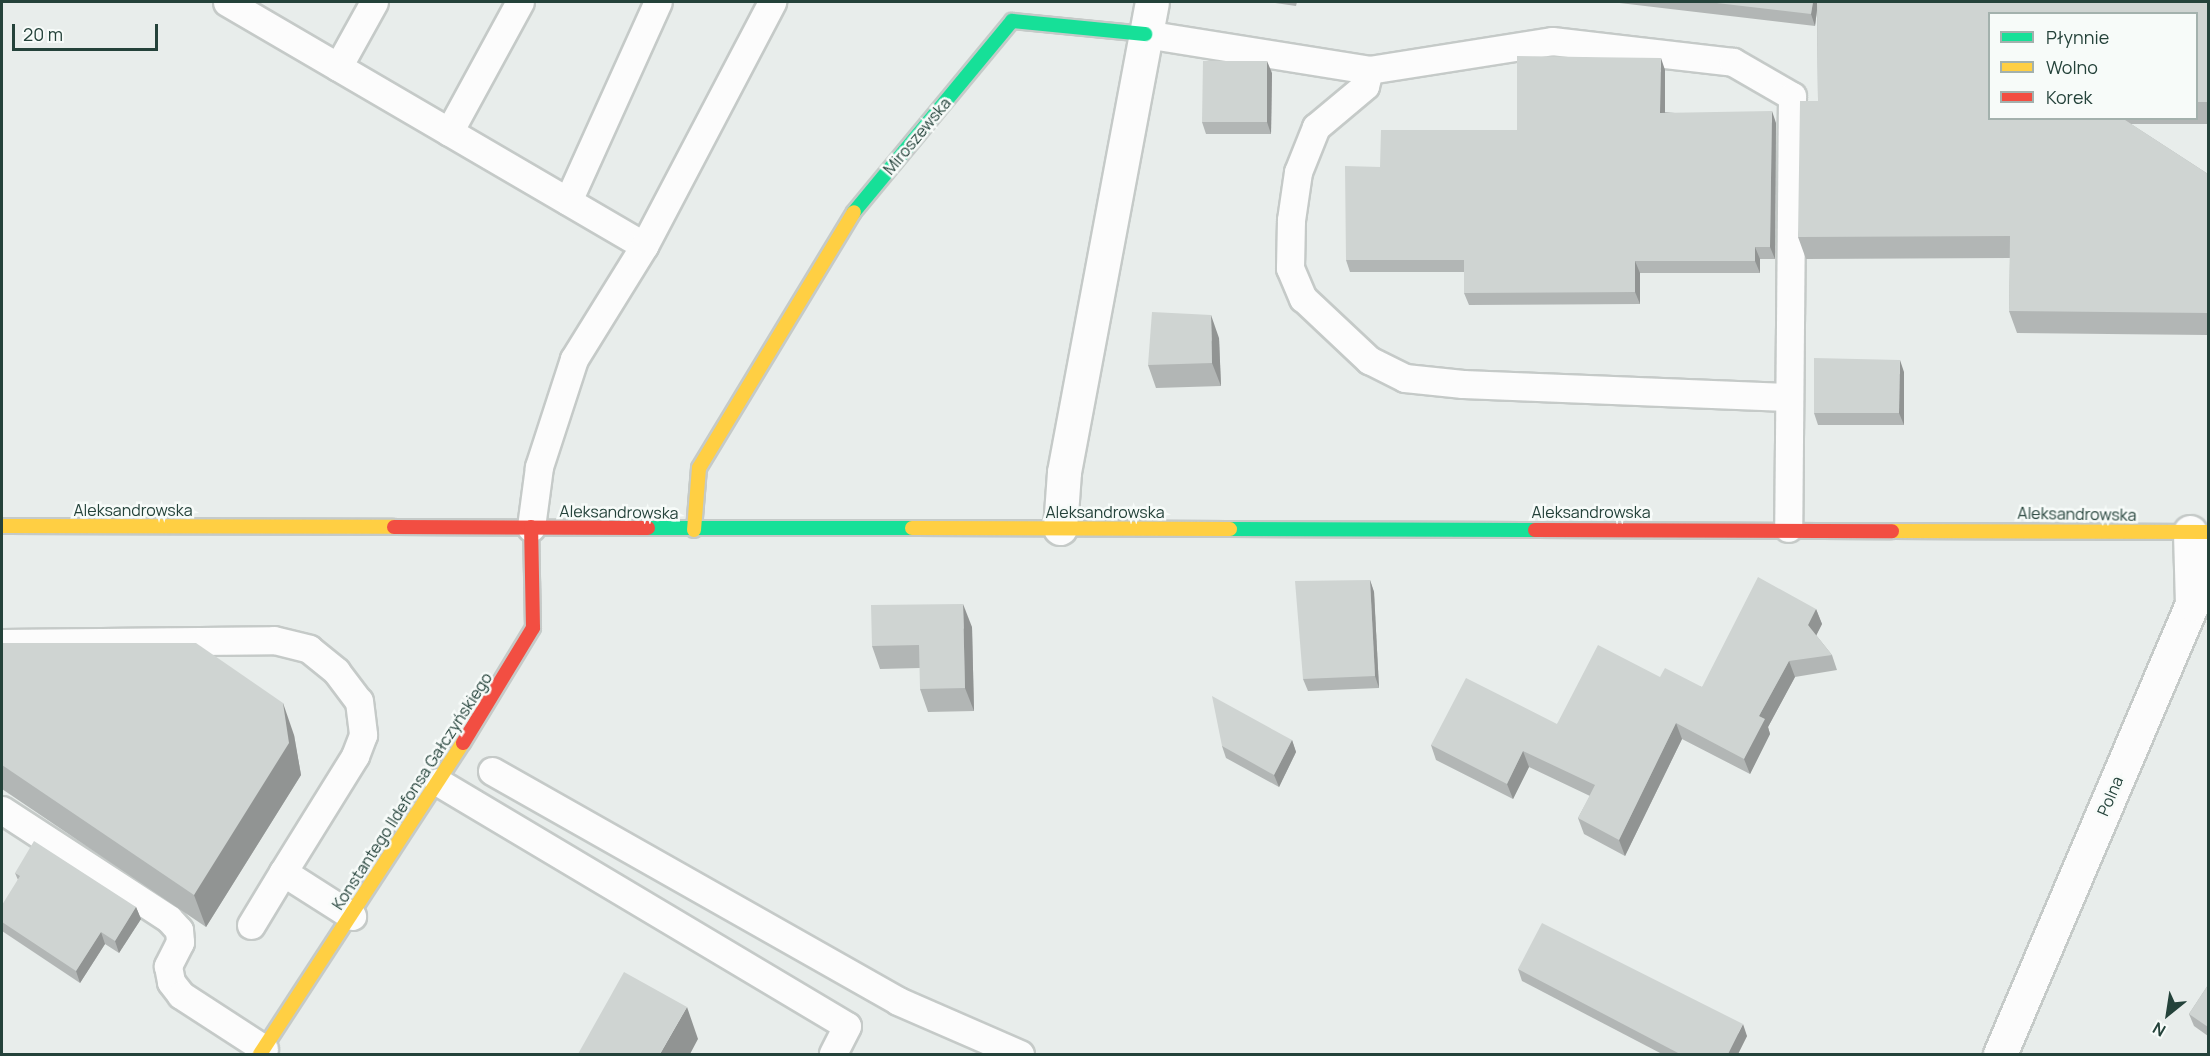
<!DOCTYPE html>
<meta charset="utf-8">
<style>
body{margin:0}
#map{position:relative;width:2210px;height:1056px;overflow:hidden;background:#e8edeb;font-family:Manrope,sans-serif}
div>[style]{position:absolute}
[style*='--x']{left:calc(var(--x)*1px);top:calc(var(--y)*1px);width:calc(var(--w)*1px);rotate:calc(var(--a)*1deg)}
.roads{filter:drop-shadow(2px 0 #c5cac8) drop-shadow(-2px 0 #c5cac8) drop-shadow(0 2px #c5cac8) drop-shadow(0 -2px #c5cac8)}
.lane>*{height:27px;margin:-13.5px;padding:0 13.5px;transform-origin:13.5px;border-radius:13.5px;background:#fcfcfc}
.street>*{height:33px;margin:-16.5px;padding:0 16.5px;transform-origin:16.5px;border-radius:16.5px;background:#fcfcfc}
.fast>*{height:14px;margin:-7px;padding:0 7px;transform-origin:7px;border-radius:7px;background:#16e098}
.slow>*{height:14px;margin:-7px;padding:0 7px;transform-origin:7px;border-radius:7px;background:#ffcf43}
.jam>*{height:14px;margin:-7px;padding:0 7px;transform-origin:7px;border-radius:7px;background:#f24e42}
.wall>*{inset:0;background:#b2b6b5}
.shaded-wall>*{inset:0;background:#919493}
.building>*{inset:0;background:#cfd4d2}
span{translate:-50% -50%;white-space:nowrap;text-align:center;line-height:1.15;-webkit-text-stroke:5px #f7fbf9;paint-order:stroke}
.street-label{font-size:16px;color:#24423a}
.frame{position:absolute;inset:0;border:3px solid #24423a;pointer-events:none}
.legend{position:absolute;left:1988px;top:12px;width:210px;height:108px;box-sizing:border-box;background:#f7fbf9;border:2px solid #a3b1ad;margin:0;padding:8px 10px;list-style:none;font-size:18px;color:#24423a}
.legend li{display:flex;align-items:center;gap:12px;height:30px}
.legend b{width:30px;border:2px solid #a3b1ad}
.north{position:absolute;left:2138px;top:984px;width:60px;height:60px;-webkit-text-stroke:4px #f7fbf9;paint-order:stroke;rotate:210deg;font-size:16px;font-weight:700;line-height:24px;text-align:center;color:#24423a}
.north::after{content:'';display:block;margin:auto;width:21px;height:27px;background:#24423a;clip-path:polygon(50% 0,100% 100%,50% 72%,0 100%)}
.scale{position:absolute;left:12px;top:24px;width:146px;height:27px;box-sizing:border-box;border:3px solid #24423a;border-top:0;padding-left:8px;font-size:18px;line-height:21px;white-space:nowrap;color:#24423a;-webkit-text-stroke:4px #f7fbf9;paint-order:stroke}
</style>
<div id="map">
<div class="roads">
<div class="lane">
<i style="--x:227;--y:2;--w:483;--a:30.3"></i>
<i style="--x:644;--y:246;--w:133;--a:121.8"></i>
<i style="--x:574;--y:359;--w:114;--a:108"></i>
<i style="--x:539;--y:467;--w:61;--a:97.6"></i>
<i style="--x:1145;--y:34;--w:227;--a:9.1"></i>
<i style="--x:1369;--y:70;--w:185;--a:-9"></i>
<i style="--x:1552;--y:41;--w:182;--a:6.6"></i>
<i style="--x:1733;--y:62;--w:68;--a:30"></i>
<i style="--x:1792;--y:96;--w:432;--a:90.5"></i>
<i style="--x:338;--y:67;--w:74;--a:-61"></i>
<i style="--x:1369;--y:70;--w:16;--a:104"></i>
<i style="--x:1365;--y:86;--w:64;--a:140.1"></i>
<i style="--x:1316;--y:127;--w:48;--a:111.8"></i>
<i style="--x:1298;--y:172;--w:49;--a:98.3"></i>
<i style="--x:1291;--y:220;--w:48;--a:91.2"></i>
<i style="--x:1290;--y:268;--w:33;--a:67"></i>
<i style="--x:1303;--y:298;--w:91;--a:43.2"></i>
<i style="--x:1369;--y:360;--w:40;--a:26.6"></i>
<i style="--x:1405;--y:378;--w:58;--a:5.9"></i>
<i style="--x:1463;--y:384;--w:324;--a:2.3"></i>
<i style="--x:449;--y:132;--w:148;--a:-61.4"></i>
<i style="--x:568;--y:201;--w:218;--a:-65.7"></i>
<i style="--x:644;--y:246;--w:276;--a:-62.3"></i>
<i style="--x:2;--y:643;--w:272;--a:-0.6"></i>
<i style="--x:274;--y:640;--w:36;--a:14"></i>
<i style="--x:309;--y:649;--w:35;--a:39"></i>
<i style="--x:336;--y:671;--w:38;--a:53"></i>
<i style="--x:359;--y:701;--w:34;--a:83"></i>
<i style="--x:363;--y:735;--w:22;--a:111"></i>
<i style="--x:355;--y:756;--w:137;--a:121.8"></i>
<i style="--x:283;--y:872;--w:82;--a:32.5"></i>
<i style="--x:492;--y:771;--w:467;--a:29.5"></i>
<i style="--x:898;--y:1001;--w:133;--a:23.5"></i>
<i style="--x:438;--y:782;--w:476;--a:30.8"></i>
<i style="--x:847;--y:1026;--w:31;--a:117"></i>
<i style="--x:2;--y:810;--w:199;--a:33.1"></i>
<i style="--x:169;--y:919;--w:15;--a:48"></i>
<i style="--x:179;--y:930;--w:12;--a:85"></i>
<i style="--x:180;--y:942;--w:27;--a:117"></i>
<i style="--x:168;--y:966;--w:16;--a:79"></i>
<i style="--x:171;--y:982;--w:16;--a:52"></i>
<i style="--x:181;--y:995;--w:99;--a:33"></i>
<i style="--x:251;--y:925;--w:62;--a:-58.9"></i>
</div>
<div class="street">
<i style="--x:1060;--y:528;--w:56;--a:-85.9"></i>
<i style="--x:1064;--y:472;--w:478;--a:-79.4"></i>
<i style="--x:2000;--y:1054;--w:489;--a:-66.9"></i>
<i style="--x:2192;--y:604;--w:72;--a:-91.6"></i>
</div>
<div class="fast">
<i style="--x:854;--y:212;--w:248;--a:-50.4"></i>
<i style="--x:1012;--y:21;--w:134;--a:5.6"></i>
<i style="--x:648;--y:528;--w:264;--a:0"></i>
<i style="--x:1230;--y:529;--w:305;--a:0.2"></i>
</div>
<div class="slow">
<i style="--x:2;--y:526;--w:392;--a:0.1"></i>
<i style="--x:912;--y:528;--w:318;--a:0.2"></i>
<i style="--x:694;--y:530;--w:62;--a:-85.4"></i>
<i style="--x:699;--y:468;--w:299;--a:-58.8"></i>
<i style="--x:1892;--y:531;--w:316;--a:0.2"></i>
<i style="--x:260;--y:1054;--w:371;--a:-56.9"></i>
</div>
<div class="jam">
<i style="--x:394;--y:527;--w:254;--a:0.2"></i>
<i style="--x:1535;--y:530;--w:357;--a:0.2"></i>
<i style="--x:463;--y:743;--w:135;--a:-58.7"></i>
<i style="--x:533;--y:628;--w:101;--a:-91.1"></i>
</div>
</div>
<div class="wall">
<i style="clip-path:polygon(1268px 2px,1297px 2px,1296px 6px)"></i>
<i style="clip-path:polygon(evenodd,1611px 2px,2208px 2px,2208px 124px,2131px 124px,2208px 174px,2208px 335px,2017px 333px,2009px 311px,2010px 258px,1806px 259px,1798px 237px,1818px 101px,1817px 10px,1815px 26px,1611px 2px,2196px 14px,2196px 118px,1989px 118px,2196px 14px)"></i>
<i style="clip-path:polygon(1665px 70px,1665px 112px,1776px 123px,1775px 259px,1760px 259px,1760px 273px,1640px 273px,1640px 304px,1469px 305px,1464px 293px,1464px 272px,1350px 272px,1346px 260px,1380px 167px,1517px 130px)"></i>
<i style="clip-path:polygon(1272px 73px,1271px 134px,1206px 134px,1202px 122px)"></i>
<i style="clip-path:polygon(1219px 338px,1221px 386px,1156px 388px,1148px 365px)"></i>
<i style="clip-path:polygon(1904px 372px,1904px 425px,1818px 425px,1814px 413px)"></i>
<i style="clip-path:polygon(1370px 580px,1374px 592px,1379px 688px,1308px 691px,1303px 679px)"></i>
<i style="clip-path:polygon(1816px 609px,1822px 624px,1816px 635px,1832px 655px,1837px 670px,1795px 677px,1768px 727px,1770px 734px,1750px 774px,1682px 739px,1625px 856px,1584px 834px,1578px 818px,1590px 796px,1529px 767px,1513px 799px,1436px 760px,1431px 745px,1557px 724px,1660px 677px,1702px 687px)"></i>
<i style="clip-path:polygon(972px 627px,974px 711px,928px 712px,920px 689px,920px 668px,880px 669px,872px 646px)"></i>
<i style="clip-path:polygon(2px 643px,294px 735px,301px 775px,206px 927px,2px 789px)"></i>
<i style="clip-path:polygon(1292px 740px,1296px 752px,1279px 787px,1226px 758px,1222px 746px)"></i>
<i style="clip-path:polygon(15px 873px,136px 907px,141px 919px,119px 953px,105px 944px,80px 983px,2px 931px,2px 922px,18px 880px)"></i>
<i style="clip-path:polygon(1518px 969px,1747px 1036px,1738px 1054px,1662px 1054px,1522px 981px)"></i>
<i style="clip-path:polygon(2208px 985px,2208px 1036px,2194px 1026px,2189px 1014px)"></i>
</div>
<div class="shaded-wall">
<i style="clip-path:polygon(1813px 2px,1818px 2px,1815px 26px,1811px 14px)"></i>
<i style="clip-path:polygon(1661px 58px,1665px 70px,1665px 125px,1660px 113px)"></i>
<i style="clip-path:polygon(1267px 61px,1272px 73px,1271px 134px,1267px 122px)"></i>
<i style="clip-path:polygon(1772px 111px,1776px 123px,1775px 259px,1770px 247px)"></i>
<i style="clip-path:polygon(1755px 247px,1760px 259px,1760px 273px,1755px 261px)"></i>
<i style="clip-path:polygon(1635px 261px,1640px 273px,1640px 304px,1635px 292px)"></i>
<i style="clip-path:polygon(1211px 315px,1219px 338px,1221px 386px,1212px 363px)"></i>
<i style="clip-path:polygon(1900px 360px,1904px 372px,1904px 425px,1899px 413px)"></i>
<i style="clip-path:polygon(1370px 580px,1374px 592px,1379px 688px,1375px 676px)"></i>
<i style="clip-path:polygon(963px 604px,972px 627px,974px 711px,965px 688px)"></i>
<i style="clip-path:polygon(1816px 609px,1822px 624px,1814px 640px,1808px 625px)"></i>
<i style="clip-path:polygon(1789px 661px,1795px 677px,1768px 727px,1770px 734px,1750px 774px,1744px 759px,1759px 716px)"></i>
<i style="clip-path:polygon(283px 703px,294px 735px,301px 775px,206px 927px,194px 895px)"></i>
<i style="clip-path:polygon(1676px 723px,1682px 739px,1625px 856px,1619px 840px)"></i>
<i style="clip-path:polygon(1292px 740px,1296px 752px,1279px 787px,1274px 775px)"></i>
<i style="clip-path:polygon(1523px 751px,1529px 767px,1513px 799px,1507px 784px)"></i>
<i style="clip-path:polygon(136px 907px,141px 919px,119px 953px,115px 941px)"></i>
<i style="clip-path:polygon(101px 932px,105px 944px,80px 983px,76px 971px)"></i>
<i style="clip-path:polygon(687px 1007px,698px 1039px,690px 1054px,660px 1054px)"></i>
<i style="clip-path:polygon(1743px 1024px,1747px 1036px,1738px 1054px,1728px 1054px)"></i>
</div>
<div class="building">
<i style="clip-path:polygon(1708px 2px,1813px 2px,1811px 14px)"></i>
<i style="clip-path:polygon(1817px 2px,2208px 2px,2208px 102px,2196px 102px,2196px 14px,1989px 14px,1989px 118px,2122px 118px,2208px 174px,2208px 313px,2009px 311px,2010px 236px,1798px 237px,1800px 101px,1818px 101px)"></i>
<i style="clip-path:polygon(1517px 56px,1661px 58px,1660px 113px,1772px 111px,1770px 247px,1755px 247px,1755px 261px,1635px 261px,1635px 292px,1464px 293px,1464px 260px,1346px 260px,1345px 166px,1380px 167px,1381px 130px,1517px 130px)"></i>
<i style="clip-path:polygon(1203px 61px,1267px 61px,1267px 122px,1202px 122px)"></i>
<i style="clip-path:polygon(1152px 312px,1211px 315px,1212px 363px,1148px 365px)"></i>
<i style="clip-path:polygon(1814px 358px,1900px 360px,1899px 413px,1814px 413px)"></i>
<i style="clip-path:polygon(1758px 577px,1816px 609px,1808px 625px,1832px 655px,1789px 661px,1759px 716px,1765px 719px,1744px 759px,1676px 723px,1619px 840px,1578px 818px,1595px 785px,1523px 751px,1507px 784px,1431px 745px,1466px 678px,1557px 724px,1598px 645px,1660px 677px,1665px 668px,1702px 687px)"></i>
<i style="clip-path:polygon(1370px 580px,1375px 676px,1303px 679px,1295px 581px)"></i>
<i style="clip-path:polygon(963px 604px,965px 688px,920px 689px,919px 645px,872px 646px,871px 605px)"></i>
<i style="clip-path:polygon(2px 643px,196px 643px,283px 703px,289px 743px,194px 895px,2px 765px)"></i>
<i style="clip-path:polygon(1212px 696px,1292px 740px,1274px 775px,1222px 746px)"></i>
<i style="clip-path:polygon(34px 841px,136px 907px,115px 941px,101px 932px,76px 971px,2px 922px,2px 905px,20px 876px,15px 873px)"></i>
<i style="clip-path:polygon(1542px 923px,1743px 1024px,1728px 1054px,1680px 1054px,1518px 969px)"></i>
<i style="clip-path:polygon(624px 972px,687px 1007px,660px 1054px,578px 1054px)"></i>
<i style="clip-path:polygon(2208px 985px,2208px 1027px,2189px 1014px)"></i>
</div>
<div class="street-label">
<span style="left:917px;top:136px;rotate:-50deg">Miroszewska</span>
<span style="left:133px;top:510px">Aleksandrowska</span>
<span style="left:619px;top:512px;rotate:1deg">Aleksandrowska</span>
<span style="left:1105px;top:512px">Aleksandrowska</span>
<span style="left:1591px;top:512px">Aleksandrowska</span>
<span style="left:2077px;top:514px;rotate:1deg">Aleksandrowska</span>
<span style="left:412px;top:791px;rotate:-57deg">Konstantego Ildefonsa Gałczyńskiego</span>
<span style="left:2110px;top:796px;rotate:-67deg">Polna</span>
</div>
<div class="frame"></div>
<ul class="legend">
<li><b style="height:8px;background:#16e098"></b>Płynnie</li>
<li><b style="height:8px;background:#ffcf43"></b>Wolno</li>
<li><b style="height:8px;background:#f24e42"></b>Korek</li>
</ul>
<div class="north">N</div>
<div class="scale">20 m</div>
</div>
